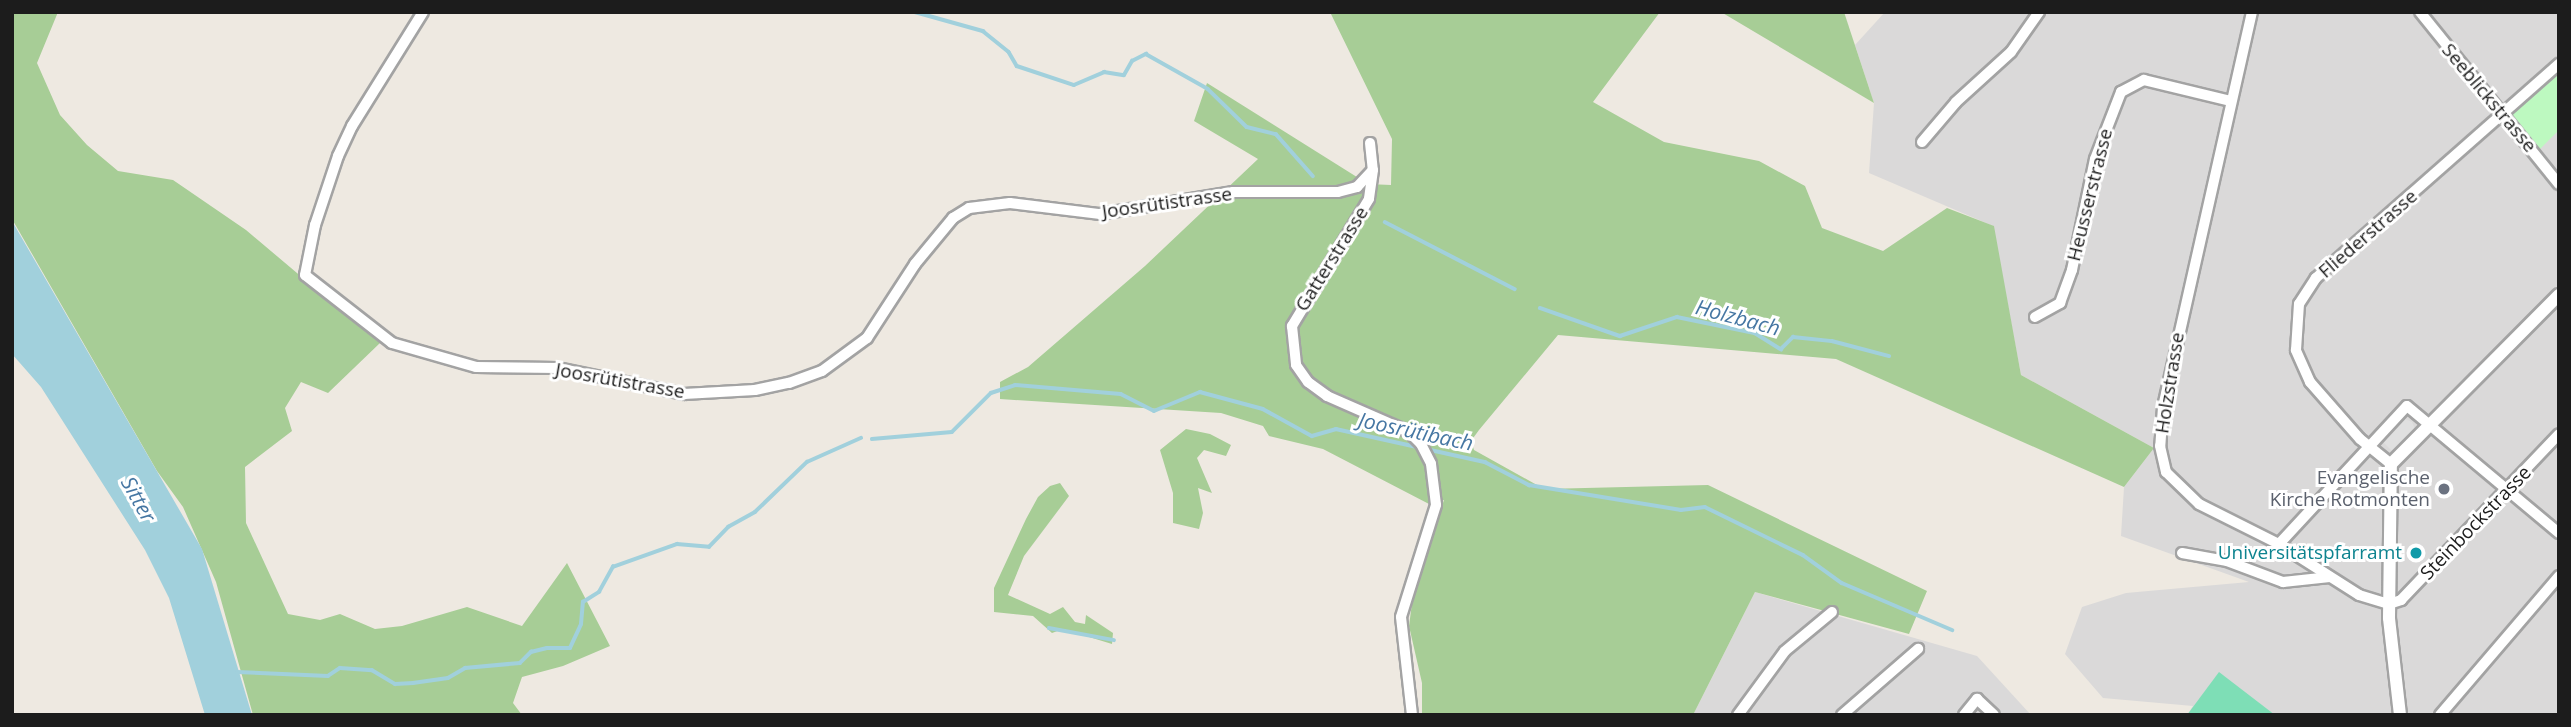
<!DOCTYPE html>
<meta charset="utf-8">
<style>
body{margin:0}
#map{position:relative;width:2571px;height:727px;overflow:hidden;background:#eee9e1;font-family:"Open Sans",sans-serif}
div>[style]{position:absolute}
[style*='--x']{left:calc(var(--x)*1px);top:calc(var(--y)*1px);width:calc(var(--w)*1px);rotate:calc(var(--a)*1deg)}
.residential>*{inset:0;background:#dad9d9}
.forest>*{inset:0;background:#a7cd96}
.park>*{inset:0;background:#bdf9c0}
.pitch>*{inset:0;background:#7edeb6}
.parking>*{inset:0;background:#e0e0e0}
.water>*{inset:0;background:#a1d0dc}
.stream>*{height:3.5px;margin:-1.75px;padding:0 1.75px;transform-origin:1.75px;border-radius:1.75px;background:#a1d0dc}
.roads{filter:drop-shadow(2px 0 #a3a3a3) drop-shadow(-2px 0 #a3a3a3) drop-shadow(0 2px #a3a3a3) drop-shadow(0 -2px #a3a3a3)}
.minor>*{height:10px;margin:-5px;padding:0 5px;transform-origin:5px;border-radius:5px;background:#fff}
.tertiary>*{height:12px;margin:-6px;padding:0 6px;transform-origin:6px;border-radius:6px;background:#fff}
.dots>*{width:19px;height:19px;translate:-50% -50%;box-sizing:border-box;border:4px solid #fff;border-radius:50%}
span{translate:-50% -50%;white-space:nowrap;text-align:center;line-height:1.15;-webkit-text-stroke:6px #fff;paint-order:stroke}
.street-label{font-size:19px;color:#1c1c1c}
.worship-label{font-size:19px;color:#5b616d}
.right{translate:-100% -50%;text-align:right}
.culture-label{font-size:19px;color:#0d838f}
.water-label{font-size:21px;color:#4677a3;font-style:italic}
.frame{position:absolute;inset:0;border:14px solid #1c1c1c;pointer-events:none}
</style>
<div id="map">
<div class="residential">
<i style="clip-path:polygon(1885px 12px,2559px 12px,2559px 715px,2187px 715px,2193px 706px,2103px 698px,2065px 654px,2082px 607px,2126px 593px,2249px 582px,2121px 536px,2124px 487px,2154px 448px,2021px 375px,1993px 226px,1869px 173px,1874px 103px,1855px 45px)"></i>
<i style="clip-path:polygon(1755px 592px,1977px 656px,2031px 715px,1693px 715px)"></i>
</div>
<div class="forest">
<i style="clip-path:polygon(12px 12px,58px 12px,37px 63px,60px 115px,87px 145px,118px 171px,173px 180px,246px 230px,380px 343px,328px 393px,301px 382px,285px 408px,292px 431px,245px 467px,246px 523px,288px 614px,320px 620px,340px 614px,375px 629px,402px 626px,467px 607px,522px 626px,567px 563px,610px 646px,563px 666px,522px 677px,513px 703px,522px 715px,253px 715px,216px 582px,183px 507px,157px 471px,12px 219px)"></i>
<i style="clip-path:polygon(1330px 12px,1660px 12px,1593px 102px,1664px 142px,1759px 161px,1805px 186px,1822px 228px,1883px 251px,1947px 208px,1994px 226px,2021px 375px,2154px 448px,2124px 487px,1836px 359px,1558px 335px,1479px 430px,1471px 441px,1474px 450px,1544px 489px,1708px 485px,1927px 591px,1909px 634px,1755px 592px,1693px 715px,1422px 715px,1422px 683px,1409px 626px,1414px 588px,1444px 500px,1429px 504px,1323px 449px,1269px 436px,1263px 426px,1221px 413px,1000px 399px,1000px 382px,1028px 367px,1145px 266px,1258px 159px,1194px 121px,1207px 83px,1368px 184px,1391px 185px,1392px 139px)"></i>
<i style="clip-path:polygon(1721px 12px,1844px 12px,1874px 103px)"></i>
<i style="clip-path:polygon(1186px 429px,1210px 434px,1231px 445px,1226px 456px,1204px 450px,1197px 458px,1212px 493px,1198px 488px,1203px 513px,1199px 529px,1173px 523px,1173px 493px,1160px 450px)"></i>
<i style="clip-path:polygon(1060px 483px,1069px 496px,1024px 556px,1008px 595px,1050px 614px,1063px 607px,1075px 622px,1085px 624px,1086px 615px,1113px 633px,1112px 644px,1063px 629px,1052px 633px,1033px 616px,994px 612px,994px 588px,1026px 519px,1038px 497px,1050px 486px)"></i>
</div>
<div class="park">
<i style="clip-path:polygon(2551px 71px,2559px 77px,2559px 130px,2535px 154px,2502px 114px)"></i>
</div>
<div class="pitch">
<i style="clip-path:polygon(2219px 672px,2275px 715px,2187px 715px)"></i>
</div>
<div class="parking">
<i style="clip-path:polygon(2403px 418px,2412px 422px,2416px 431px,2394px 453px,2381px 440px)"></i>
</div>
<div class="water">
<i style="clip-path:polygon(12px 221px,202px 549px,252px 715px,205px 715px,169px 598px,145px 550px,41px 387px,12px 354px)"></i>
</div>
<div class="stream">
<i style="--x:915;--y:12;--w:71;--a:15.6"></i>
<i style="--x:983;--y:31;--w:33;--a:39"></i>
<i style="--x:1009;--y:52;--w:16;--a:60"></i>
<i style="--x:1017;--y:66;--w:60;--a:18.4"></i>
<i style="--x:1074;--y:85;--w:33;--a:-23"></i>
<i style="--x:1104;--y:72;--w:20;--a:9"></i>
<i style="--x:1124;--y:75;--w:16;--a:-60"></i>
<i style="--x:1132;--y:61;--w:16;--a:-27"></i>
<i style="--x:1146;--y:54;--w:71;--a:29.4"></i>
<i style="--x:1208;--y:89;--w:54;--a:44.3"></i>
<i style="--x:1247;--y:127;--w:30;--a:14"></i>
<i style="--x:1276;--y:134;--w:56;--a:48.6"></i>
<i style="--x:1385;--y:222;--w:146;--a:27.3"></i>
<i style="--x:1540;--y:308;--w:85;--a:19.3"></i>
<i style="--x:1620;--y:336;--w:60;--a:-18.4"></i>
<i style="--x:1677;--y:317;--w:80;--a:11.6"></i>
<i style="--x:1755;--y:333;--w:31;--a:32"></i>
<i style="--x:1781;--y:349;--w:17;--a:-45"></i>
<i style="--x:1793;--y:337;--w:39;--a:6"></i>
<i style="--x:1832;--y:341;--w:59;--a:14.7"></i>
<i style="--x:872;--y:439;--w:80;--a:-5"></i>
<i style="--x:952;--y:432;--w:55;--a:-45"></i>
<i style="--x:991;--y:393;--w:25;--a:-18"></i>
<i style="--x:1015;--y:385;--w:106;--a:4.9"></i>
<i style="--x:1121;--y:394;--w:37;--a:27"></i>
<i style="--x:1154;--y:411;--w:50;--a:-22.4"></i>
<i style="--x:1200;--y:392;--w:65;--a:15.1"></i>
<i style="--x:1263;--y:409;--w:56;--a:28.9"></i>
<i style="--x:1312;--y:436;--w:25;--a:-16"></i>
<i style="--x:1336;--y:429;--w:153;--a:12.5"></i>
<i style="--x:1485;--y:462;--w:50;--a:27.6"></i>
<i style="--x:1529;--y:485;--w:154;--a:9.3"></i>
<i style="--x:1681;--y:510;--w:24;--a:-7"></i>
<i style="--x:1705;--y:507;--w:109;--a:26.1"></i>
<i style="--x:1803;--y:555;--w:48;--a:35.7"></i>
<i style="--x:1842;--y:583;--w:120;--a:23.1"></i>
<i style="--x:1049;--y:628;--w:66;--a:10.5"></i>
<i style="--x:237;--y:672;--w:91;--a:2.5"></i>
<i style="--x:328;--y:676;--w:14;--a:-34"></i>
<i style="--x:340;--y:668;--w:32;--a:4"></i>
<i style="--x:372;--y:670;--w:27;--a:31"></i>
<i style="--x:395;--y:684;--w:18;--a:-3"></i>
<i style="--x:413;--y:683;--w:35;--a:-8"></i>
<i style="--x:448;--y:678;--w:20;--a:-30"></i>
<i style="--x:465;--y:668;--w:55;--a:-5.2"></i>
<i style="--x:520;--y:663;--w:16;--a:-45"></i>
<i style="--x:531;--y:652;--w:16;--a:-14"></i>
<i style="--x:547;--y:648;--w:23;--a:0"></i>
<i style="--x:570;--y:648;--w:26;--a:-65"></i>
<i style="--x:581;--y:624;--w:22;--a:-85"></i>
<i style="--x:583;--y:602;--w:19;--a:-32"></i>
<i style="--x:599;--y:592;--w:29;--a:-61"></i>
<i style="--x:613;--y:567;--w:68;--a:-19.8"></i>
<i style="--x:677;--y:544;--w:32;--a:5"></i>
<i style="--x:709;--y:547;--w:28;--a:-46"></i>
<i style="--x:728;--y:527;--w:31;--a:-29"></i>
<i style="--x:755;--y:512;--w:72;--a:-43.9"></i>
<i style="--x:807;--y:462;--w:59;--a:-24"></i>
</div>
<div class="roads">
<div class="minor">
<i style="--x:423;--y:12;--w:134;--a:121.9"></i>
<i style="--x:352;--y:126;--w:33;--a:115"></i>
<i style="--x:338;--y:156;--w:73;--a:108.4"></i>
<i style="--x:315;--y:225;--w:51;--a:101.3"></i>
<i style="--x:305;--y:275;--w:110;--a:38"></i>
<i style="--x:392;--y:343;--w:87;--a:15.9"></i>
<i style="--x:476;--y:367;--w:81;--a:0.7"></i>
<i style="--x:557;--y:368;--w:130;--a:11.6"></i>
<i style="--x:684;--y:394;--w:71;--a:-3.2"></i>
<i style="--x:755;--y:390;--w:35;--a:-12"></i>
<i style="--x:789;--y:383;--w:35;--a:-20"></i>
<i style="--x:822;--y:371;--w:56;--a:-36.3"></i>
<i style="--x:867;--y:338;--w:88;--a:-57"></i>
<i style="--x:915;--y:264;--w:60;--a:-50.4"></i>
<i style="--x:953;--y:218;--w:19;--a:-32"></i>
<i style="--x:969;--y:208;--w:41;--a:-7"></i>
<i style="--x:1010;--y:203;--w:91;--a:7"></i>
<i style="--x:1100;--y:214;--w:135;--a:-9.4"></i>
<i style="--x:1233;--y:192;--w:105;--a:0"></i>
<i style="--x:1338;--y:192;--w:20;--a:-15"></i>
<i style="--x:1357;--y:187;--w:23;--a:-47"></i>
<i style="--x:2252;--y:12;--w:405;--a:102.7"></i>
<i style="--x:2163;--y:407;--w:39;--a:94"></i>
<i style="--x:2160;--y:446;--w:27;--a:77"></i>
<i style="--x:2166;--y:472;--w:46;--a:44.1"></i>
<i style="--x:2199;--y:504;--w:89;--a:26.6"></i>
<i style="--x:2279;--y:544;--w:95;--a:32.5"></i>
<i style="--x:2359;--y:595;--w:31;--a:17"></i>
<i style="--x:2389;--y:604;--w:13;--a:-18"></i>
<i style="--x:2401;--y:600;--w:229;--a:-46.4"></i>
<i style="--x:2420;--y:12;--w:221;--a:51.1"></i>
<i style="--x:1922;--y:142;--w:52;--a:-49.6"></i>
<i style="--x:1956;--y:102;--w:74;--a:-42.3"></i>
<i style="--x:2011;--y:52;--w:49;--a:-55"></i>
<i style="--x:1370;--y:143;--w:27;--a:84"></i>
<i style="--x:1373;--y:170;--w:29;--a:98"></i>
<i style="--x:1369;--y:199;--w:149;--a:121.2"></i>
<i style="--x:1292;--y:326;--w:39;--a:84"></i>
<i style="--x:1296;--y:365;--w:21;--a:55"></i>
<i style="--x:1308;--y:382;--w:24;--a:36"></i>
<i style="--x:1327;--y:396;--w:90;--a:23.7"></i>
<i style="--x:1409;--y:432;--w:17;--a:45"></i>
<i style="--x:1421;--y:444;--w:22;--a:63"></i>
<i style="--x:1431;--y:464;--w:41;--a:83"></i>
<i style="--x:1436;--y:505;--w:117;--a:107.4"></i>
<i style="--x:1401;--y:617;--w:99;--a:83.6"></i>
<i style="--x:2035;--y:317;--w:29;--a:-29"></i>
<i style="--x:2060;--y:303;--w:35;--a:-70"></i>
<i style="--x:2072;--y:270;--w:113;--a:-78.3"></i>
<i style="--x:2095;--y:159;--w:72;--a:-68.8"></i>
<i style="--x:2121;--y:92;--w:26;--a:-28"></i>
<i style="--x:2144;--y:80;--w:89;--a:13.6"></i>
<i style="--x:2391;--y:464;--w:40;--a:-141"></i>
<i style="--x:2360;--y:439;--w:76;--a:-131.3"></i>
<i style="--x:2310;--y:382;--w:35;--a:-114"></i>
<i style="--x:2296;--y:350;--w:46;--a:-86.3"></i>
<i style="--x:2299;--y:304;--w:31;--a:-57"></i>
<i style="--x:2316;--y:278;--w:324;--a:-41.4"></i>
<i style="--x:2279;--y:544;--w:188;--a:-47.2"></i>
<i style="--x:2407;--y:406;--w:198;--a:39.9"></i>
<i style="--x:2182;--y:553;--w:46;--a:10.1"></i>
<i style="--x:2227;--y:561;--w:60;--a:20.6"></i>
<i style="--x:2283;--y:582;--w:47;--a:-6.1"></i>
<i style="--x:1738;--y:715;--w:79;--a:-53.7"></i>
<i style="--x:1785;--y:651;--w:61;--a:-39.7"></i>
<i style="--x:1842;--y:715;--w:101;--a:-41"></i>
<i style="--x:1964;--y:715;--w:21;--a:-51"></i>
<i style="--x:1977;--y:699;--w:23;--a:43"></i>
<i style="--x:2440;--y:715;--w:183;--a:-49.4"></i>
</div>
<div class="tertiary">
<i style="--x:2400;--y:715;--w:98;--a:-96.5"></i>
<i style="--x:2389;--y:618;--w:154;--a:-89.3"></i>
<i style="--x:2391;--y:464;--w:238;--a:-45.2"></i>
</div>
</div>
<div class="dots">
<i style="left:2444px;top:489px;background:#6b7280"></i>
<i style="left:2416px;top:553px;background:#0f9aa8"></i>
</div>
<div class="street-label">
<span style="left:2489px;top:98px;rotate:50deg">Seeblickstrasse</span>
<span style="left:2090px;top:195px;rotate:-76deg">Heusserstrasse</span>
<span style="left:1167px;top:203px;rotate:-8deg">Joosrütistrasse</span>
<span style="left:2368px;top:234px;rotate:-41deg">Fliederstrasse</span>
<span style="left:1332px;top:259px;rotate:-58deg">Gatterstrasse</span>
<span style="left:620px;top:381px;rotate:10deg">Joosrütistrasse</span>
<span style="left:2170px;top:383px;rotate:-81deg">Holzstrasse</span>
<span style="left:2476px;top:523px;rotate:-46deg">Steinbockstrasse</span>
</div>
<div class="worship-label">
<span class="right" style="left:2430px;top:489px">Evangelische<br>Kirche Rotmonten</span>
</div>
<div class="culture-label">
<span class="right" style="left:2402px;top:553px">Universitätspfarramt</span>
</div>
<div class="water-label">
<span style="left:1738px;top:317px;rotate:15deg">Holzbach</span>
<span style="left:1416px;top:431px;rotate:12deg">Joosrütibach</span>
<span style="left:139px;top:499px;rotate:61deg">Sitter</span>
</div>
<div class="frame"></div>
</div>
